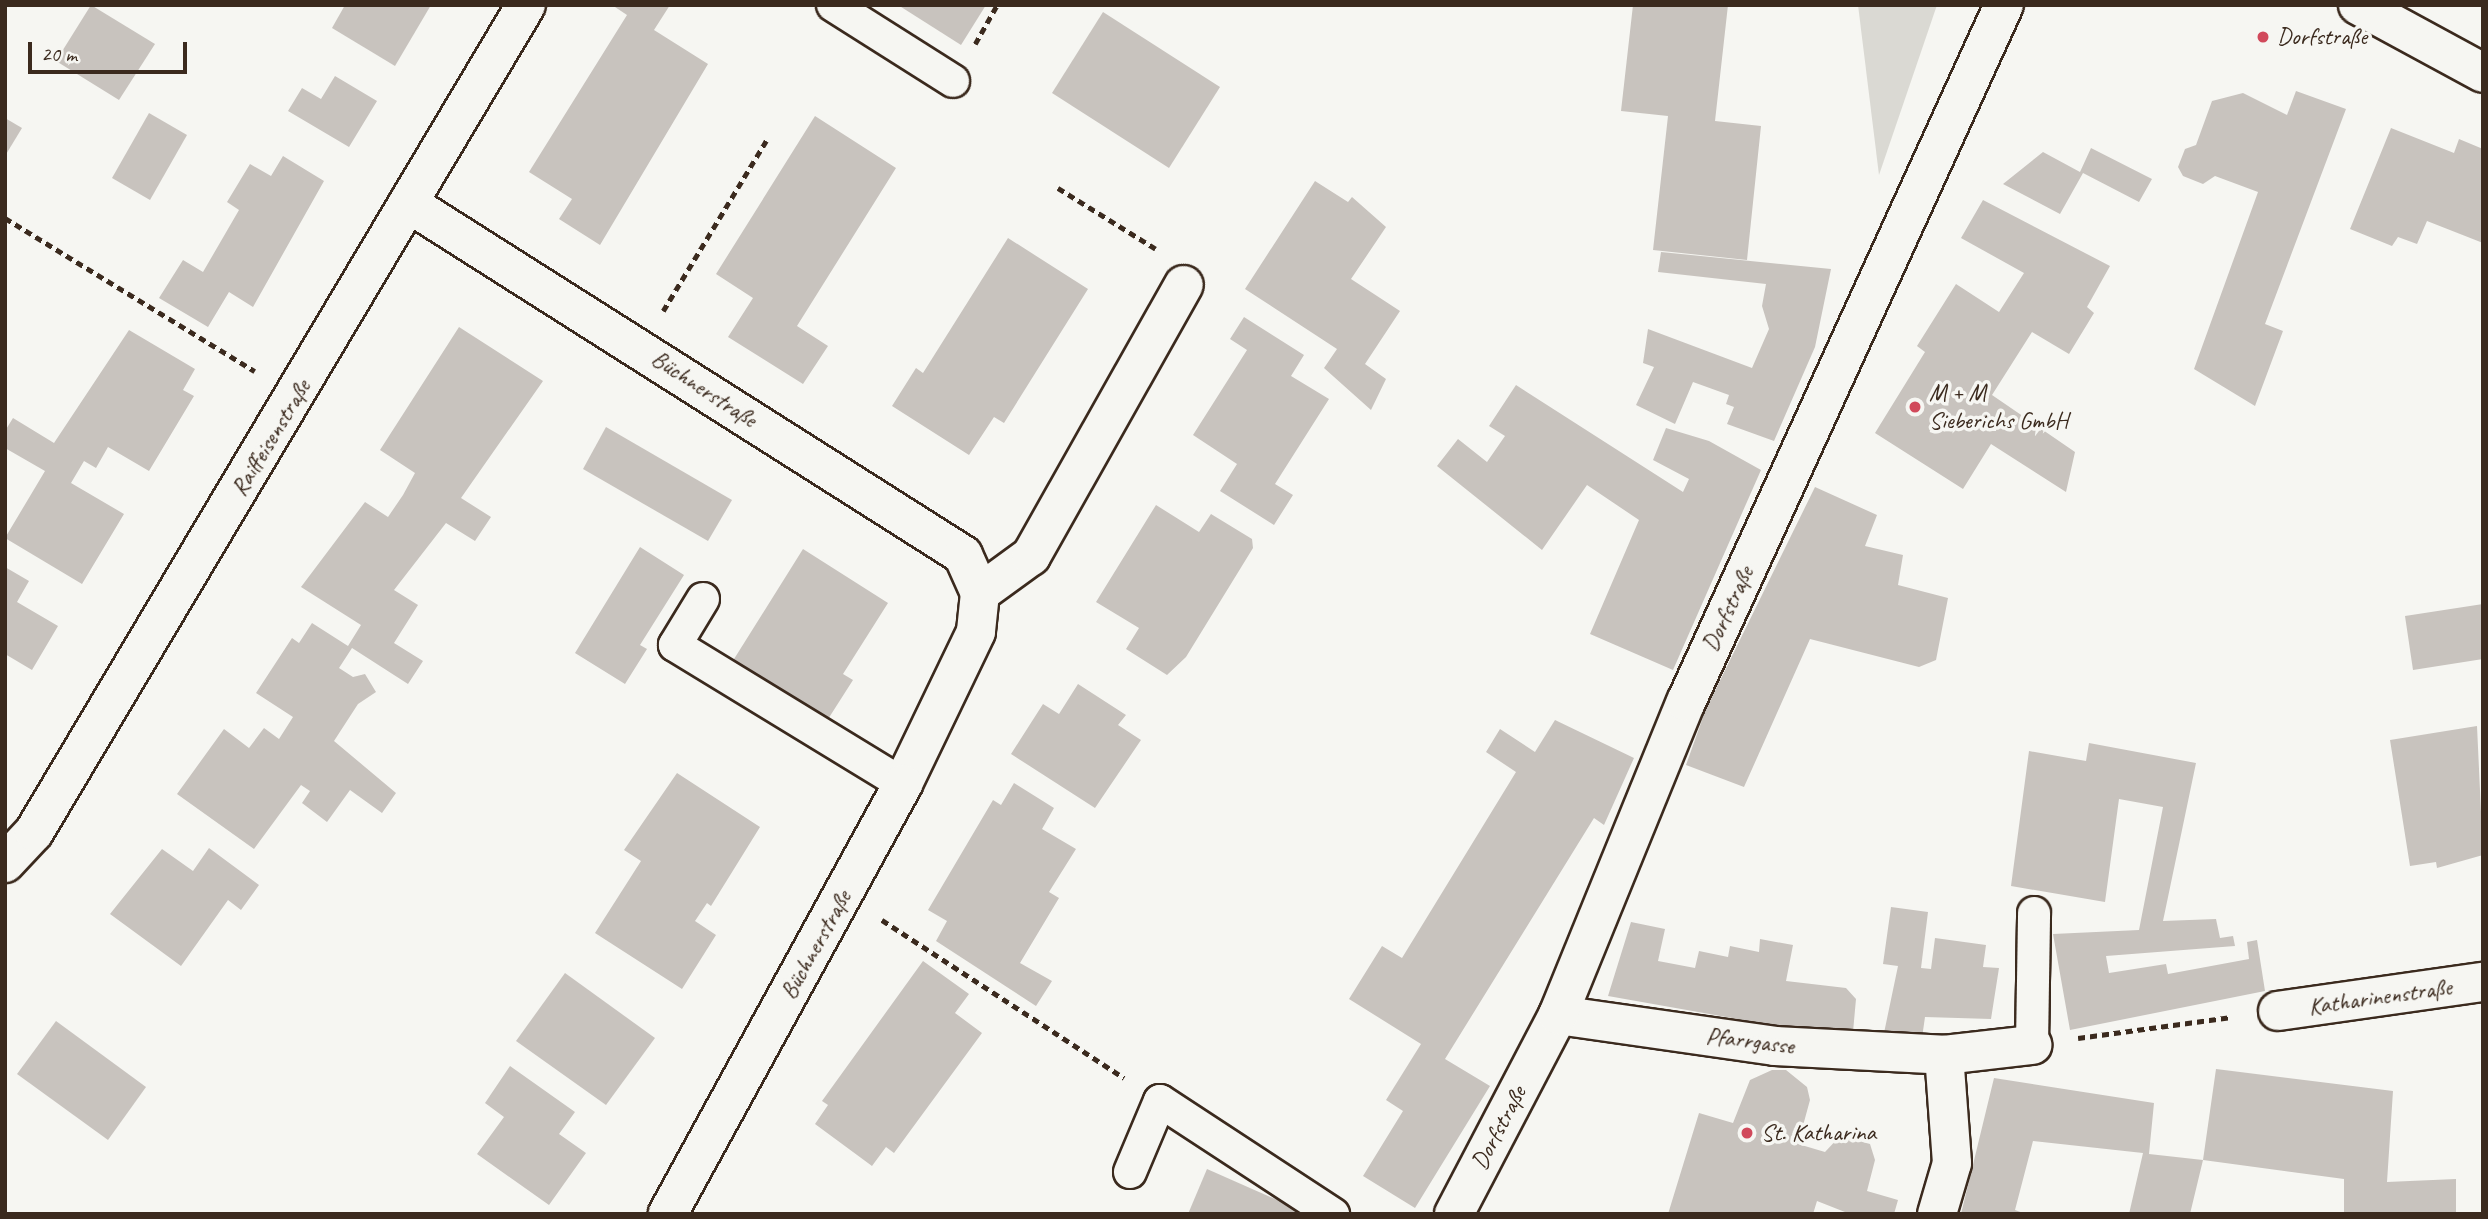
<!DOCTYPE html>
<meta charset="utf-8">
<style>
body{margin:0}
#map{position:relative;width:2488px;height:1219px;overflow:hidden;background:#f6f6f2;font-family:Caveat,sans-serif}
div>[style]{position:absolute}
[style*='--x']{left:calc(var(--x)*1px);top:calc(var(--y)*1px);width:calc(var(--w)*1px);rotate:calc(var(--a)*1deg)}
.green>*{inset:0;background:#dad9d3}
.building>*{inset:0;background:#c8c3be}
.path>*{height:4.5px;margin-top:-2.25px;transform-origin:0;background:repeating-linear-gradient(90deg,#3b2a1e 0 7px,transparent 0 12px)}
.roads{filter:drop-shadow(2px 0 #3b2a1e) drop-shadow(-2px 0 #3b2a1e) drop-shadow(0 2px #3b2a1e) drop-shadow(0 -2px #3b2a1e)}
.lane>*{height:32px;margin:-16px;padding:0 16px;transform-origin:16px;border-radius:16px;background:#f6f6f2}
.street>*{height:38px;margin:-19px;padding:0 19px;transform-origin:19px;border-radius:19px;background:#f6f6f2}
.dots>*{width:19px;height:19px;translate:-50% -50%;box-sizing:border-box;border:4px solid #f6f6f2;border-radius:50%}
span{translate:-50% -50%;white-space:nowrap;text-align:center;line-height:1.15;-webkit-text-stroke:7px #f6f6f2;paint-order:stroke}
.poi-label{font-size:24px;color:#3b2a1e}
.left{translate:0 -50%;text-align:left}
.street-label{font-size:24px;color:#3b2a1e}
.frame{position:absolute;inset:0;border:7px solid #3b2a1e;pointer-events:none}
.scale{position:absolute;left:28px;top:42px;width:159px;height:32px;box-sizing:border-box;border:4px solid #3b2a1e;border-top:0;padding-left:9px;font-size:21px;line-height:24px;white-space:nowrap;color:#3b2a1e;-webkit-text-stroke:5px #f6f6f2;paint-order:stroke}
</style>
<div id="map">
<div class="green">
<i style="clip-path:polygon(1858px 5px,1937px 5px,1879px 175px)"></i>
</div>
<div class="building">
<i style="clip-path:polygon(91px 5px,155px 44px,119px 100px,56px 61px)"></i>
<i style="clip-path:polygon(345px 5px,431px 5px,395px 66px,332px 28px)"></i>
<i style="clip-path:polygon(612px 5px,670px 5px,654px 30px,708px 64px,600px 245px,559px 219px,572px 199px,529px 172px,627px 15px)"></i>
<i style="clip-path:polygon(898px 5px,986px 5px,961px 45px)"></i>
<i style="clip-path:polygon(1633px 5px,1728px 5px,1715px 121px,1761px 126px,1747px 260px,1653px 250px,1668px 116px,1621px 111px)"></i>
<i style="clip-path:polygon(1103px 12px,1220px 87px,1169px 168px,1052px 93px)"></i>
<i style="clip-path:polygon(335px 76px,377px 101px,349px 147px,288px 111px,302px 88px,321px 99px)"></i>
<i style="clip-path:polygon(2296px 91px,2346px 109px,2265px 324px,2283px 331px,2255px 406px,2194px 369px,2258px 192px,2215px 176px,2203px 184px,2183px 176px,2178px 167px,2185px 149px,2196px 145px,2212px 101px,2243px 93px,2287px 115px)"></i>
<i style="clip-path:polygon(149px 113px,187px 135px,150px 200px,112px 178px)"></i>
<i style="clip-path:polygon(815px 116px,896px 168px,797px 326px,828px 346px,803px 384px,728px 337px,753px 298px,716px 274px)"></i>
<i style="clip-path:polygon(5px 118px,22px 128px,5px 156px)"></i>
<i style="clip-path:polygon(2391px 128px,2454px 153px,2459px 139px,2483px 149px,2483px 243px,2427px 221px,2417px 244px,2398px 237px,2392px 246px,2350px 229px)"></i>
<i style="clip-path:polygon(2091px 148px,2152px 179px,2139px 202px,2083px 173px,2060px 214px,2003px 184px,2043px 152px,2080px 172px)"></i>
<i style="clip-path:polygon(283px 156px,324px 181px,253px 307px,229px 292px,208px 327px,159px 298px,183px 260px,203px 272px,239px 210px,227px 202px,250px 164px,271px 176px)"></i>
<i style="clip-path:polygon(1315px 181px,1348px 202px,1352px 197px,1386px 227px,1351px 279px,1400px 311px,1365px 364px,1386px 379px,1371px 410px,1324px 368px,1337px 349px,1245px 289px)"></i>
<i style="clip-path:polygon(1983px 200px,2110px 266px,2087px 307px,2094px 313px,2069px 354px,2032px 332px,1992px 395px,2075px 452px,2066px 492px,1991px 444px,1963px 489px,1875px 433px,1925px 352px,1917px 346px,1956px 284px,1999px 312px,2024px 273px,1961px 238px)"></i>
<i style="clip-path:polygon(1008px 238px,1088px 289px,1004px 423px,994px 417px,969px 455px,892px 406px,916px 368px,923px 373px)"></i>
<i style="clip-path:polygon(1661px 252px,1831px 269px,1815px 347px,1774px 441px,1727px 424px,1734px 407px,1726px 404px,1729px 395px,1693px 382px,1675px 424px,1636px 405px,1654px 367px,1643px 363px,1648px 329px,1752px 368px,1769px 329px,1762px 306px,1766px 284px,1658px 272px)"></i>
<i style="clip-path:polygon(1244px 317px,1304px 355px,1291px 376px,1329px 399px,1275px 484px,1293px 495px,1274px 525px,1220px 491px,1237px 464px,1193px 435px,1247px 350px,1230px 339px)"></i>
<i style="clip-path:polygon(459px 327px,543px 381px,461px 498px,491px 517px,475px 541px,446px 523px,394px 590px,418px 605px,394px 643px,423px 661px,408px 684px,352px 648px,339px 668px,353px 677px,365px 674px,376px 692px,358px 704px,334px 741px,396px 793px,382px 813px,350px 790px,327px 822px,302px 803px,310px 791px,301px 785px,254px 849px,177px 794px,224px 729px,249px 748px,264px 728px,279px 739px,293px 717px,256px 693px,292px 638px,299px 643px,312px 623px,348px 646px,361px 625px,301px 587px,365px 502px,388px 517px,403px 495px,415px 473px,380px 450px)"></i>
<i style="clip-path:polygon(129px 330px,195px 369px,183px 390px,194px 396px,149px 471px,108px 447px,96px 468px,84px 461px,71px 483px,124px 514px,82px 584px,5px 538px,45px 471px,5px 448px,5px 431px,13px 418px,54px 443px)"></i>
<i style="clip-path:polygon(1516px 385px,1683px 492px,1689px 479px,1653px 460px,1666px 428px,1709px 441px,1761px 470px,1673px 670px,1590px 634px,1639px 520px,1587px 485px,1542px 550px,1437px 466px,1458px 439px,1487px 462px,1505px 436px,1489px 426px)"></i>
<i style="clip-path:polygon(606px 427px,732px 500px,708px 541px,583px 469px)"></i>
<i style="clip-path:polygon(1815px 487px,1877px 515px,1865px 546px,1903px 555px,1898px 585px,1948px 598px,1936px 660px,1919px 667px,1810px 639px,1744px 787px,1686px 765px,1706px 709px)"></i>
<i style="clip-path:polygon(1156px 505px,1199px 532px,1211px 514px,1252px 539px,1253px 548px,1186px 657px,1167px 675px,1126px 649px,1139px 628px,1096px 602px)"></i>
<i style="clip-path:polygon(640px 547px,684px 575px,640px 645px,647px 649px,625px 684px,575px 653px)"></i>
<i style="clip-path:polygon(803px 549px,888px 603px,843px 674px,853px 680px,823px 727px,729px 667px)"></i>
<i style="clip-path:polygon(5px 567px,29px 581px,17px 602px,58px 626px,32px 670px,5px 654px)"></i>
<i style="clip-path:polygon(2483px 604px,2483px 659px,2413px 670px,2405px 616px)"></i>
<i style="clip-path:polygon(1078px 684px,1126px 715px,1118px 725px,1141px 740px,1095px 808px,1011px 754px,1043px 704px,1059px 714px)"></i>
<i style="clip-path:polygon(1555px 720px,1634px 758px,1604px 825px,1594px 818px,1445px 1059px,1490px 1086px,1415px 1208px,1363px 1176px,1403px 1111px,1386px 1100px,1421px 1044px,1349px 999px,1382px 946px,1402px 958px,1516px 772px,1486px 752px,1500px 729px,1535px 752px)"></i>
<i style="clip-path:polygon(2477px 726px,2483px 855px,2437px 868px,2436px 862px,2410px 866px,2390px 740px)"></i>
<i style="clip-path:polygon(2089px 743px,2196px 763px,2163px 921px,2216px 919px,2220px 938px,2233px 936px,2235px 946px,2106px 956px,2109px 973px,2166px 964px,2168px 974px,2249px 959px,2247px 942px,2257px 940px,2265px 991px,2070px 1030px,2053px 934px,2139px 930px,2163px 807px,2119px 799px,2105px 902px,2011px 886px,2029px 751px,2086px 761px)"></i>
<i style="clip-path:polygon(677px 773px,760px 827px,711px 906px,707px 903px,695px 921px,716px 935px,682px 989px,595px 933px,641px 861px,624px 850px)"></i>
<i style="clip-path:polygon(1014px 783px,1054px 808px,1042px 829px,1076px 849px,1049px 892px,1059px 898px,1020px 963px,1052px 981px,1036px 1006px,936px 941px,947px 921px,928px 910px,993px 800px,1001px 805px)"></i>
<i style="clip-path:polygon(209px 848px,259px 885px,241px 910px,228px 900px,181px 966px,110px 914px,162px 849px,193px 871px)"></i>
<i style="clip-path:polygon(1891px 907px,1928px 912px,1921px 968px,1931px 969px,1935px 938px,1986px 945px,1983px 967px,1999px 968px,1991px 1019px,1925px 1017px,1922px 1038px,1884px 1033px,1898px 966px,1883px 964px)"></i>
<i style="clip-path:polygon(1631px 922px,1665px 929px,1658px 961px,1695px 968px,1699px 951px,1728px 957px,1730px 946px,1759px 952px,1760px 939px,1793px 945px,1786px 981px,1846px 988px,1856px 999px,1853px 1032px,1777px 1026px,1608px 996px)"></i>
<i style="clip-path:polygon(923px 961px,969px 994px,955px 1013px,982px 1033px,894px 1153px,886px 1147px,872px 1166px,815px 1124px,828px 1105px,822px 1101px)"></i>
<i style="clip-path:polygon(565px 973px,655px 1038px,606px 1105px,516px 1041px)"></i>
<i style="clip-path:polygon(56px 1021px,146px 1087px,108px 1140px,17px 1074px)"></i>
<i style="clip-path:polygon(510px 1066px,575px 1112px,559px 1134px,586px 1153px,549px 1205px,477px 1154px,504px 1117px,485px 1103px)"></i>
<i style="clip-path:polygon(2216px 1069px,2393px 1091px,2387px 1182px,2456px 1179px,2456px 1214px,2344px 1214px,2344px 1179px,2203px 1160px)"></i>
<i style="clip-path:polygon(1772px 1070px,1786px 1070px,1807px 1087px,1810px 1100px,1798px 1144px,1825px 1152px,1840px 1136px,1870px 1144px,1875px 1160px,1867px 1191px,1898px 1200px,1894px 1214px,1850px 1214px,1817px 1201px,1813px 1214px,1668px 1214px,1699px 1113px,1733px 1123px,1750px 1080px)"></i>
<i style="clip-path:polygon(1994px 1078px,2154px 1103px,2149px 1154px,2203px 1160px,2190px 1214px,2129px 1214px,2143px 1153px,2033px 1141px,2015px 1210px,2026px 1214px,1961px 1214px)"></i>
<i style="clip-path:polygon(1207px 1169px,1300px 1210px,1305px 1214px,1188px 1214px)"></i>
</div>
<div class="path">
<i style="--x:975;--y:44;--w:45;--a:-60.6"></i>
<i style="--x:1058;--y:188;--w:115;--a:31.9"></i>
<i style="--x:5;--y:218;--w:293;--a:31.5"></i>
<i style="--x:663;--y:311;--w:199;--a:-58.8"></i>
<i style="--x:882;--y:920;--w:289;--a:33.1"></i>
<i style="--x:2078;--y:1038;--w:155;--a:-7.8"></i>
</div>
<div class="roads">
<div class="lane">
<i style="--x:833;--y:5;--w:142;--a:32.3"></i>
<i style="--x:703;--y:599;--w:54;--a:121.3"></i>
<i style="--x:675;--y:645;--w:267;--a:31.4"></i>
<i style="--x:2032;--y:1045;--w:132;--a:-89.1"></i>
<i style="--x:1130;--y:1172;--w:77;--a:-67.1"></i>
<i style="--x:1160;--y:1101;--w:207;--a:33.2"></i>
</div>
<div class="street">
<i style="--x:2358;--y:5;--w:142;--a:28.5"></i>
<i style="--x:408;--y:203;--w:657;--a:32.38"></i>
<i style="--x:963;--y:555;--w:42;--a:65.9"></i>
<i style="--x:980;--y:593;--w:39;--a:96"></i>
<i style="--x:976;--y:632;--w:169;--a:115.7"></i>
<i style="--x:903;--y:784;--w:490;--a:118.7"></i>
<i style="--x:980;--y:593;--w:63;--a:-36"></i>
<i style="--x:1031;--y:556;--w:311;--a:-60.6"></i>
<i style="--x:5;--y:863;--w:42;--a:-46.9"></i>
<i style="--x:34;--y:832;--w:962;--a:-59.25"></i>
<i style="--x:2278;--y:1011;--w:207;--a:-8.1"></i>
<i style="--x:1558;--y:1015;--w:219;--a:8.1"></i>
<i style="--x:1775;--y:1046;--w:169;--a:3"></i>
<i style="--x:1944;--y:1055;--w:89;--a:-6.5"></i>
<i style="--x:1454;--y:1214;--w:225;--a:-62.4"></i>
<i style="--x:1558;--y:1015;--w:338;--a:-67.8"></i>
<i style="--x:1686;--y:702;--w:766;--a:-65.48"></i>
<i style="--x:1937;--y:1214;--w:53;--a:-73.6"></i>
<i style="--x:1952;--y:1163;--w:108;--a:-94.2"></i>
</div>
</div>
<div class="dots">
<i style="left:2263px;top:37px;background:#d1495b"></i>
<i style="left:1915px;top:407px;background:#d1495b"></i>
<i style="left:1747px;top:1133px;background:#d1495b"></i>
</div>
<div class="poi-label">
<span class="left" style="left:2277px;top:37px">Dorfstraße</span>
<span class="left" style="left:1929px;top:407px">M + M<br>Sieberichs GmbH</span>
<span class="left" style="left:1761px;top:1133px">St. Katharina</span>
</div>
<div class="street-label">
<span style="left:704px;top:389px;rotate:33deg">Büchnerstraße</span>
<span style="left:271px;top:438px;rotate:-59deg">Raiffeisenstraße</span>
<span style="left:1728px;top:609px;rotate:-65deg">Dorfstraße</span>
<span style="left:816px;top:945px;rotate:-61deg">Büchnerstraße</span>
<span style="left:2380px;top:997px;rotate:-8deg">Katharinenstraße</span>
<span style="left:1750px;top:1041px;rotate:7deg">Pfarrgasse</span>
<span style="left:1499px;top:1128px;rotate:-62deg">Dorfstraße</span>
</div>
<div class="frame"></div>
<div class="scale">20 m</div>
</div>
